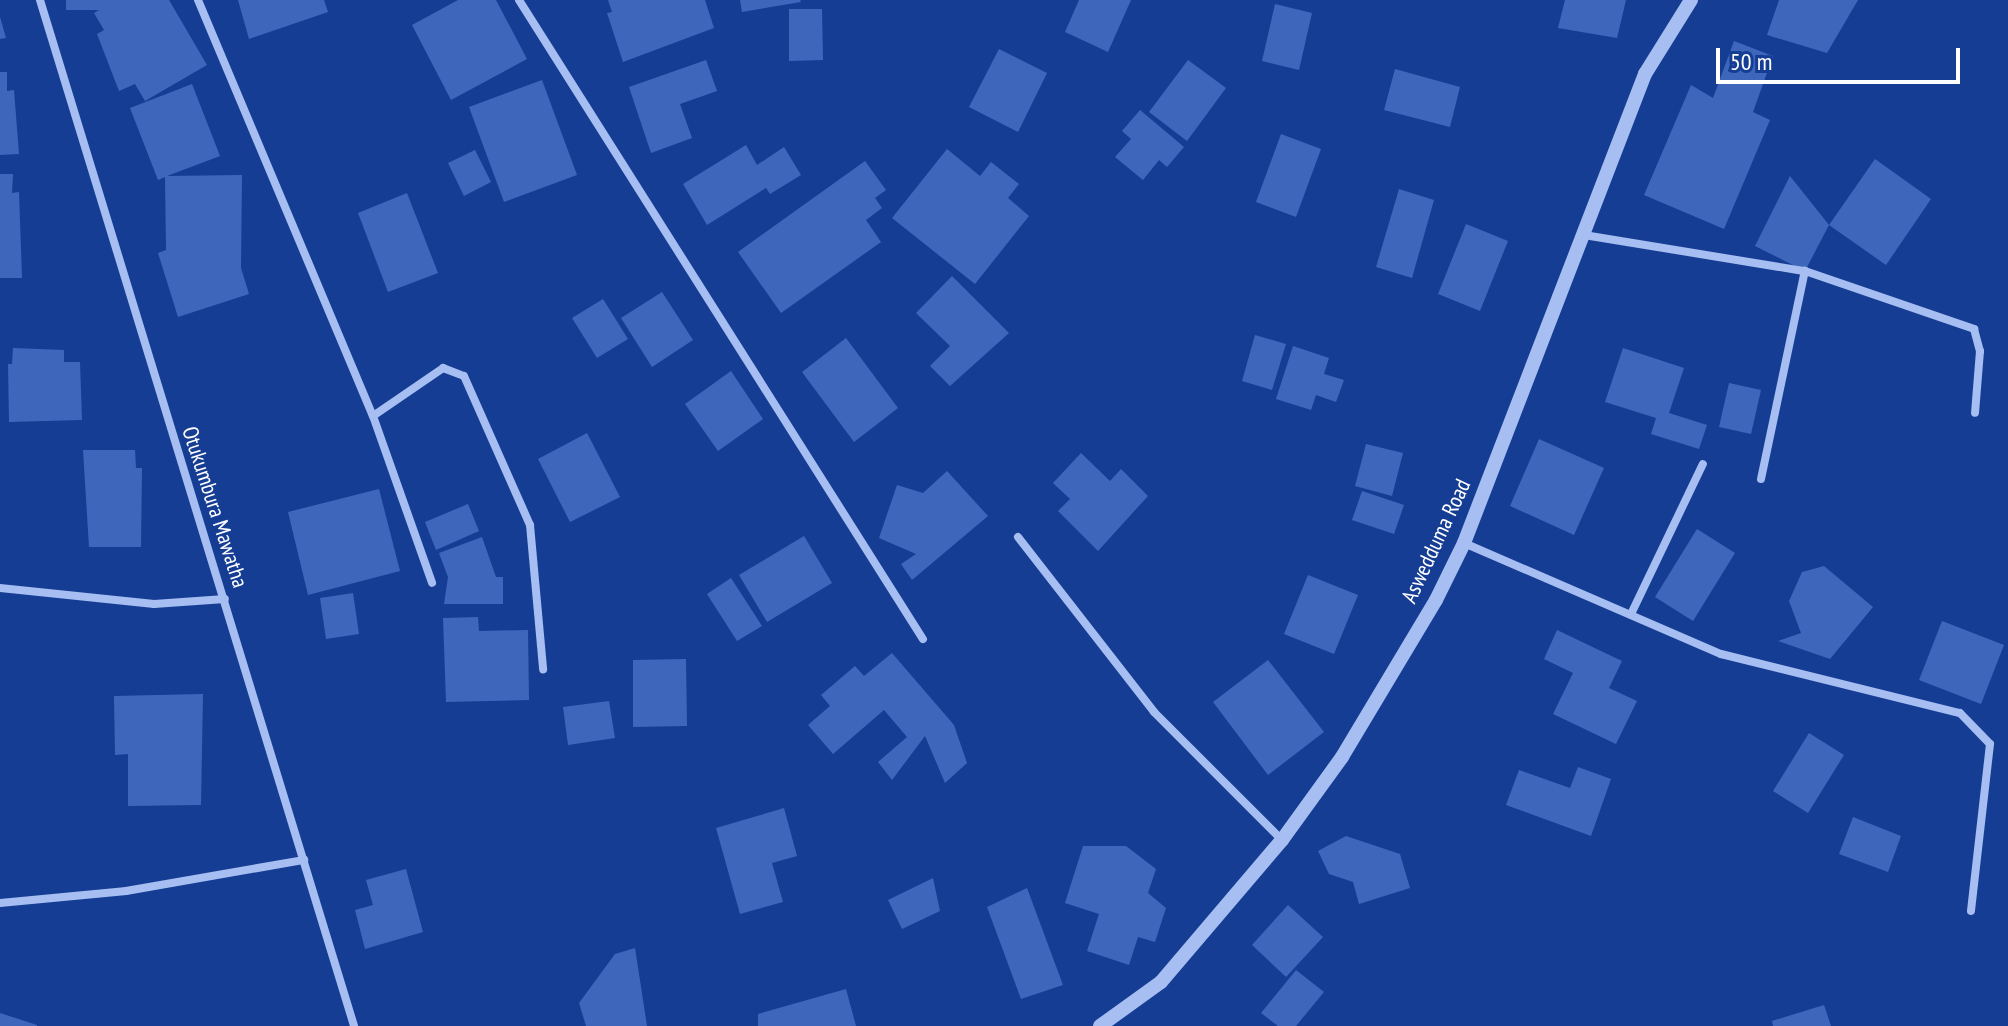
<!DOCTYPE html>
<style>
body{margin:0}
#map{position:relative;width:2008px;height:1026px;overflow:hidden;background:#163d94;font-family:"PT Sans Narrow",sans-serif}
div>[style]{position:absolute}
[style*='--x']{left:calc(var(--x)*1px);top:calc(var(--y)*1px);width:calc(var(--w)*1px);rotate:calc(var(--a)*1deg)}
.building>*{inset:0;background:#3e67bc}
.minor>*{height:8px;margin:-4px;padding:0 4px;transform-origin:4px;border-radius:4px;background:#a6bef1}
.tertiary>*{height:14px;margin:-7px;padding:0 7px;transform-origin:7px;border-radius:7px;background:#a6bef1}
span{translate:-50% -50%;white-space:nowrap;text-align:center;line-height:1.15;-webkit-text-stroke:6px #163d94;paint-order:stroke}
.street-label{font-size:22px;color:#fff}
.scale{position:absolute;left:1716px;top:48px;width:244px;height:36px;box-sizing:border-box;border:4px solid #fff;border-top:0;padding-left:10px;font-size:24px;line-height:28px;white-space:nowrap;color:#fff;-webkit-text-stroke:6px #163d94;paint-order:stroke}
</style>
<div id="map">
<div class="building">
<i style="clip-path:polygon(66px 0,169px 0,207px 65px,145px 101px,135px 84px,119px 91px,97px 34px,104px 30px,94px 13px,99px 10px,66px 10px)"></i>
<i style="clip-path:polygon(238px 0,324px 0,328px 12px,249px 39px)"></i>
<i style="clip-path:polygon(458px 0,496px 0,527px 59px,451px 100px,412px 25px)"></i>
<i style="clip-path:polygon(608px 0,705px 0,714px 28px,623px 62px,607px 13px,612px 12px)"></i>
<i style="clip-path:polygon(740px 0,800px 0,801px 2px,742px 12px)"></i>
<i style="clip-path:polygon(1079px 0,1131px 0,1108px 52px,1065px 32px)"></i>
<i style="clip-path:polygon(1565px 0,1626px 0,1617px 38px,1558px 28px)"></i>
<i style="clip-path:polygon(1779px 0,1858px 0,1827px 53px,1767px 35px)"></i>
<i style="clip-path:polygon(1275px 4px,1312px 13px,1299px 70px,1262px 61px)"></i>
<i style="clip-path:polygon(789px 9px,822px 9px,823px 60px,789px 61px)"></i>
<i style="clip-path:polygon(0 17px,6px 38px,0 39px)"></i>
<i style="clip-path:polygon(1734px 41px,1773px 56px,1753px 112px,1770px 120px,1724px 229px,1644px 195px,1691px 85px,1713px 98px)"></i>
<i style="clip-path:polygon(999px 49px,1047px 73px,1018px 132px,969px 107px)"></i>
<i style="clip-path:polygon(706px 60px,717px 91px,680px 104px,692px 138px,651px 153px,629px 87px)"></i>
<i style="clip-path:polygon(1188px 60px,1226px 88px,1187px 141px,1149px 112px)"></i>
<i style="clip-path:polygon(1395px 69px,1460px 87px,1450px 127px,1384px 110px)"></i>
<i style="clip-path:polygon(0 72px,7px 72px,7px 91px,14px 90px,19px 154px,0 155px)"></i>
<i style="clip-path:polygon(542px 80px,577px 175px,504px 202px,469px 107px)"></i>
<i style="clip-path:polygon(192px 84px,220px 156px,167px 176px,242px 175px,241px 268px,249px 294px,178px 317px,158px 253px,166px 250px,165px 177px,158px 180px,130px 108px)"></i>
<i style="clip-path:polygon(1140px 110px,1184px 147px,1167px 167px,1159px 160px,1143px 180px,1115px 157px,1131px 139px,1122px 131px)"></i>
<i style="clip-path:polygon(1281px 134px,1321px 149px,1296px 217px,1256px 202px)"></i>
<i style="clip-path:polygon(746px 145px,757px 165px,784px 147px,801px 175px,770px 194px,766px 188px,707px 225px,683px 184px)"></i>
<i style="clip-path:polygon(947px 149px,980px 176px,991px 162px,1019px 184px,1008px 198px,1029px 216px,975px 284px,892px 218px)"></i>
<i style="clip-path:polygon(475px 150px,491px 182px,464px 196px,448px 163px)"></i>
<i style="clip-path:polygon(1875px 159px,1931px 199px,1886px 265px,1829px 225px)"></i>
<i style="clip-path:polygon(865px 161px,886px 190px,875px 198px,882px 208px,866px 220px,881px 242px,781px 313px,738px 252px)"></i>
<i style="clip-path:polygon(0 174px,13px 174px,12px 193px,19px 192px,22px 278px,0 278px)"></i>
<i style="clip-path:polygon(1790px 176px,1829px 225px,1805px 271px,1755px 246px)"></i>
<i style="clip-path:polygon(1399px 189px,1434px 200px,1412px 278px,1376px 267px)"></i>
<i style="clip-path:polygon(407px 193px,438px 273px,388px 292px,358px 213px)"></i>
<i style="clip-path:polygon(1466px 224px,1508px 241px,1480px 311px,1438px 294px)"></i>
<i style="clip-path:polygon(952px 276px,1009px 333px,950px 386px,930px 366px,950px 346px,916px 313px)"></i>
<i style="clip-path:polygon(662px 292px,693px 340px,652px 367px,621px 318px)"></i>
<i style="clip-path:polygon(603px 299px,628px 339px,597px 358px,572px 318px)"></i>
<i style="clip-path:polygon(1255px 335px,1286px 344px,1272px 390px,1242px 381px)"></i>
<i style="clip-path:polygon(846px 338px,898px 408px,854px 442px,802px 372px)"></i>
<i style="clip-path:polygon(1293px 346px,1329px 358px,1324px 374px,1344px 380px,1336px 402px,1316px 395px,1311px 410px,1276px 399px)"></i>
<i style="clip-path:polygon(13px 348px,64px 350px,64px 362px,80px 362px,82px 420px,9px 422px,8px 364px,12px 364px)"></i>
<i style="clip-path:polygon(1623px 348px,1684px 368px,1669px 413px,1707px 425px,1699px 449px,1651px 434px,1656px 418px,1605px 402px)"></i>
<i style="clip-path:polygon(731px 371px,763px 419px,718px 451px,685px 404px)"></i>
<i style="clip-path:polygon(1729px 383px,1761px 390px,1751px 434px,1719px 427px)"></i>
<i style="clip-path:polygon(587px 433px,620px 497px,570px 522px,538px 459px)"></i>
<i style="clip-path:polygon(1539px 439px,1604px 468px,1574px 535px,1510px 506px)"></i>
<i style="clip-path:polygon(1366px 444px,1403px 453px,1392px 496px,1355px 486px)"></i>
<i style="clip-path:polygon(83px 450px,135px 450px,136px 468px,142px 468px,141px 547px,89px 547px)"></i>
<i style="clip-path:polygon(1081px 453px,1110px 481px,1121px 469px,1148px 496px,1098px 551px,1058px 511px,1070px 499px,1053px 483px)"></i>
<i style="clip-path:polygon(947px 471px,988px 516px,912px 580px,901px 564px,916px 554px,879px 538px,897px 485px,923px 493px)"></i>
<i style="clip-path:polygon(379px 489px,400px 571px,308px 595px,288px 512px)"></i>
<i style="clip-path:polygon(1362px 491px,1404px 505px,1394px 534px,1352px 520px)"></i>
<i style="clip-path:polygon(468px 504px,479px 531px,436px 550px,425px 522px)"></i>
<i style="clip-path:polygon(1697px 529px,1735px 553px,1693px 621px,1655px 597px)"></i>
<i style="clip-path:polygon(804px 536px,832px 583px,767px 622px,739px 575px)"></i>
<i style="clip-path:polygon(482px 537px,496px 577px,503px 577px,503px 604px,444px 604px,448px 577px,439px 553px)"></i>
<i style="clip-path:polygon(1824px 566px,1873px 607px,1830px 659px,1778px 641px,1801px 633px,1789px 601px,1802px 572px)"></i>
<i style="clip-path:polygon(1308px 575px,1358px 595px,1334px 654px,1284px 634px)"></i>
<i style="clip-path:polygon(731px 578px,762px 626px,737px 641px,707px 594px)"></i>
<i style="clip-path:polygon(353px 593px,359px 634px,326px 639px,320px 598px)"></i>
<i style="clip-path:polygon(478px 617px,479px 631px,528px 630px,529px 700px,446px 702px,443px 618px)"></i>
<i style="clip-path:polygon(1942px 621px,2004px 645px,1981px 704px,1919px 680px)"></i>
<i style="clip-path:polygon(1557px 630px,1622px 661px,1609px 688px,1637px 701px,1616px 744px,1553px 714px,1573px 673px,1544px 659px)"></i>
<i style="clip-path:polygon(892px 653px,954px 725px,967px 763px,945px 783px,925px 736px,892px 780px,878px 762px,907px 737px,884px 710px,833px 754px,808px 725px,830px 706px,821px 695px,855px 666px,864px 676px)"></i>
<i style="clip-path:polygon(686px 659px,687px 726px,633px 727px,633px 660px)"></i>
<i style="clip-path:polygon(1268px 660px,1324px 732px,1268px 775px,1213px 702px)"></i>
<i style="clip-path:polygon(203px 694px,201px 805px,128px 806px,128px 754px,115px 755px,114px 696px)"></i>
<i style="clip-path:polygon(609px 701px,615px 738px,568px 745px,563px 707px)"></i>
<i style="clip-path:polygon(1809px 733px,1844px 755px,1808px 813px,1773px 791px)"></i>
<i style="clip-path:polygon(1578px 767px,1611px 779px,1591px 836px,1506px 805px,1519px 770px,1570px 788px)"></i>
<i style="clip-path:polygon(784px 808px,797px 856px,772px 863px,783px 902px,740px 914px,716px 828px)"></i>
<i style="clip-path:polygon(1853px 817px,1901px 836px,1888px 872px,1839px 854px)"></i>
<i style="clip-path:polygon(1346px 836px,1400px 854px,1410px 888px,1359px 904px,1353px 882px,1329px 874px,1318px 851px)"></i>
<i style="clip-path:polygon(1083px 846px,1126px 846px,1156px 869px,1148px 893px,1166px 908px,1155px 942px,1138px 937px,1129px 965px,1087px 951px,1099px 914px,1065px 903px)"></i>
<i style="clip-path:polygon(406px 869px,423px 932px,365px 949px,355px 910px,373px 905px,366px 880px)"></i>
<i style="clip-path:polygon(933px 878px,940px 911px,902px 929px,888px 900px)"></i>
<i style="clip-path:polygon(1027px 888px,1063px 985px,1021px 999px,987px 907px)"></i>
<i style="clip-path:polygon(1288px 905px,1323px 937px,1286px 977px,1252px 945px)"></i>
<i style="clip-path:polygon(635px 948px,647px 1026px,586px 1026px,579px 1003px,615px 954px)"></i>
<i style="clip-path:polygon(1296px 970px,1324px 992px,1296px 1026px,1278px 1026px,1261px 1013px)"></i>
<i style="clip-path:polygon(846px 989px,856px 1026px,758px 1026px,758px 1014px)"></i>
<i style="clip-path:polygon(1824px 1005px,1831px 1026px,1773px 1026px,1772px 1021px)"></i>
<i style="clip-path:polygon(0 1013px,37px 1025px,37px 1026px,0 1026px)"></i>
</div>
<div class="minor">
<i style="--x:40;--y:0;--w:1073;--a:72.98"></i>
<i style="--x:198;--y:0;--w:451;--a:67.2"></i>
<i style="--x:373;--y:416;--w:177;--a:70.5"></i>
<i style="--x:519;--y:0;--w:756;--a:57.7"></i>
<i style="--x:1584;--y:235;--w:224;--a:9.3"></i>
<i style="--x:1805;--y:271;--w:179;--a:18.9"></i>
<i style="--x:1974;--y:329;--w:23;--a:75"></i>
<i style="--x:1980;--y:351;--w:62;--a:94.6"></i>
<i style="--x:373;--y:416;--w:85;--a:-34.4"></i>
<i style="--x:443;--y:368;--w:22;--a:21"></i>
<i style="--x:464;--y:376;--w:163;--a:66.1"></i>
<i style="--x:530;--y:525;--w:145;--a:84.8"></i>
<i style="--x:1761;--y:479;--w:213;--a:-78.1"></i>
<i style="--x:1018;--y:537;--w:222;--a:52.1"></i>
<i style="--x:1154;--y:712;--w:181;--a:45"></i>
<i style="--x:1464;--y:543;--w:280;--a:23.4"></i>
<i style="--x:1721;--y:654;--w:246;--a:13.9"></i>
<i style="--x:1960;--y:713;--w:43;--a:45.9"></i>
<i style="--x:1990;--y:744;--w:168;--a:96.5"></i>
<i style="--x:0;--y:588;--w:155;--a:5.9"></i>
<i style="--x:154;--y:604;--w:71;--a:-4"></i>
<i style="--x:1632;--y:612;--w:164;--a:-64.4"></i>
<i style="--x:0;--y:903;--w:127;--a:-5.4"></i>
<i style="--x:126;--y:891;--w:181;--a:-9.9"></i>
</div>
<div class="tertiary">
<i style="--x:1100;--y:1026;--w:75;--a:-35.8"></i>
<i style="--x:1161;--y:982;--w:187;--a:-49.6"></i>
<i style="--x:1282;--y:840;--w:102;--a:-54.1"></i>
<i style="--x:1342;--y:757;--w:183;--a:-59.1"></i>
<i style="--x:1436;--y:600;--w:64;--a:-63.8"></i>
<i style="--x:1464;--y:543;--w:503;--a:-68.9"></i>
<i style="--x:1645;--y:74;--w:87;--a:-58.1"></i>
</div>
<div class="street-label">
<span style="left:215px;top:507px;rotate:72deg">Otukumbura Mawatha</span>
<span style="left:1436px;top:541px;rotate:-65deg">Aswedduma Road</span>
</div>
<div class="scale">50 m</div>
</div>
